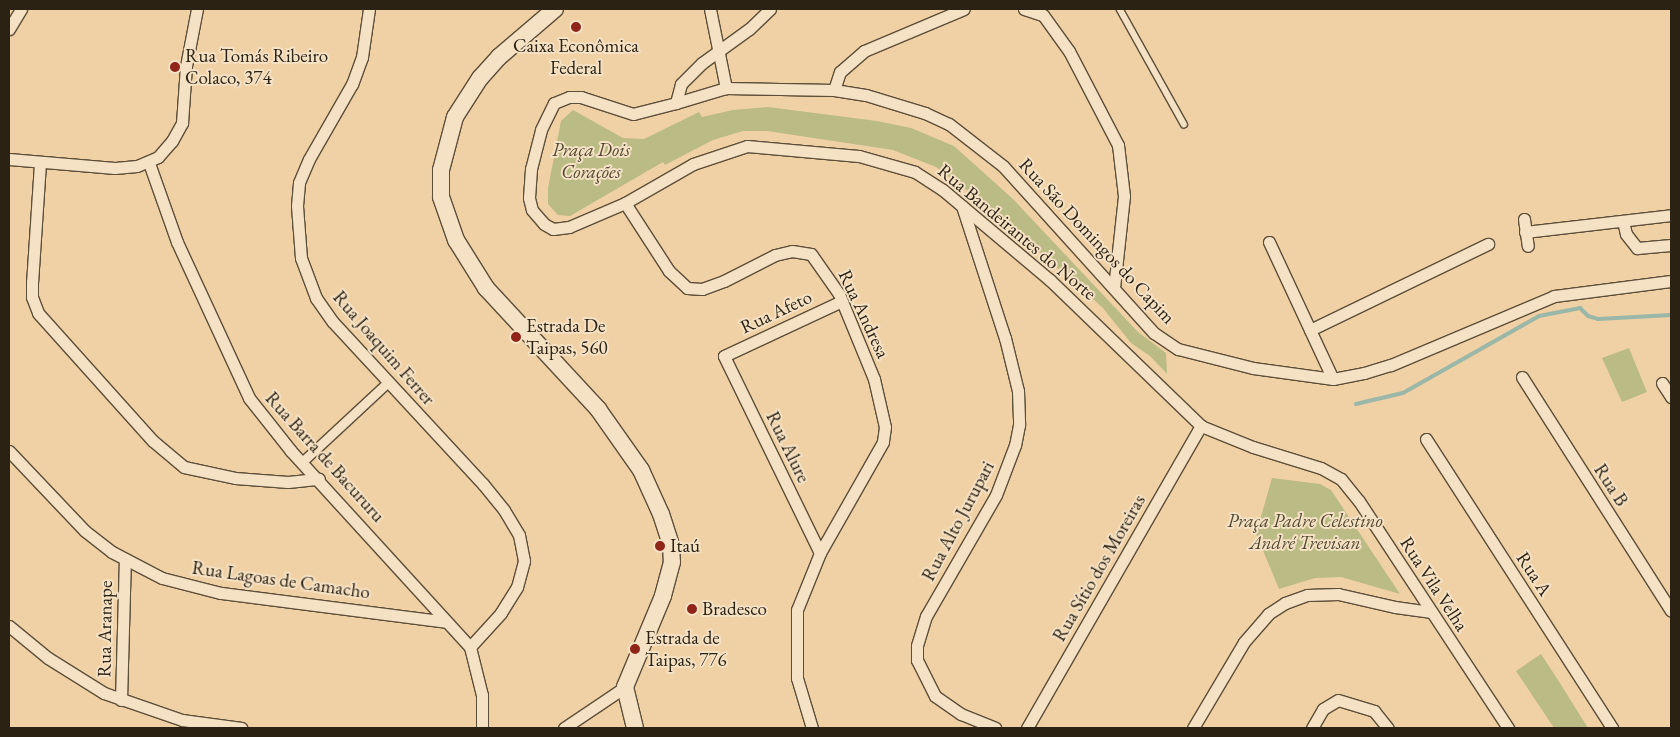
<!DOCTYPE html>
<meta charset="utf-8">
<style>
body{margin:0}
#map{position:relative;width:1680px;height:737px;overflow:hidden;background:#f0d1a5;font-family:"EB Garamond",serif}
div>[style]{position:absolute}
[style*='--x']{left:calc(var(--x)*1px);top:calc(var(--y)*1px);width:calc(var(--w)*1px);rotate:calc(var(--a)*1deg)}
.green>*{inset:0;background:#bbbb85}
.stream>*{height:4px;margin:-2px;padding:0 2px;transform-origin:2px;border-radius:2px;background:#9ab7a7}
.roads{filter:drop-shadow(1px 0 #5d4e38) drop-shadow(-1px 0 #5d4e38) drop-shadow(0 1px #5d4e38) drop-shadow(0 -1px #5d4e38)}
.service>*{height:5.5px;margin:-2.75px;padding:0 2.75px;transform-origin:2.75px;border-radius:2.75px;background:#f5e1c4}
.pedestrian>*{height:9px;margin:-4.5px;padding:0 4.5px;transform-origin:4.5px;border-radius:4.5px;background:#f5e1c4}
.minor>*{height:11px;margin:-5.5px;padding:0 5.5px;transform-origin:5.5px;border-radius:5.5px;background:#f5e1c4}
.secondary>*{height:16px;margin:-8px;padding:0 8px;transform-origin:8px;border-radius:8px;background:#f5e1c4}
.dots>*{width:14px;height:14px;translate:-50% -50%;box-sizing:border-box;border:2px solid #f5e1c4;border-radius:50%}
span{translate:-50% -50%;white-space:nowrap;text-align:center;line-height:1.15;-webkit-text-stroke:4px #f5e1c4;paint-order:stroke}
.poi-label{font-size:19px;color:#2c2214}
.left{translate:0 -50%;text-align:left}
.park-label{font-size:19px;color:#504830;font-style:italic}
.street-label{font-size:19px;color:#2c2214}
.frame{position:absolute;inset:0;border:10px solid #2c2214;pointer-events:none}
</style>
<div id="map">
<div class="green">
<i style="clip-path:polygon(768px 107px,877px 121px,911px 128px,954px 146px,1013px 199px,1138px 332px,1166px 353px,1167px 374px,1150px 356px,1131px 343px,1102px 307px,981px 201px,936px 167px,893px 150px,767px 131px,743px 131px,713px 140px,665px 165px,663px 162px,570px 216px,558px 215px,548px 204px,548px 188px,561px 121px,573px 110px,623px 138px,644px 139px,699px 112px,702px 117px,733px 110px)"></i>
<i style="clip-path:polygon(1629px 348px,1647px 392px,1622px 402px,1602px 358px)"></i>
<i style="clip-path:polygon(1272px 478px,1320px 484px,1331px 490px,1400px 594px,1341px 577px,1315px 578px,1279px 589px,1256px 534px)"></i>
<i style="clip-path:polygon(1541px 654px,1558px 680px,1588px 728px,1554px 728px,1516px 671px)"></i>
</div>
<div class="stream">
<i style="--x:1356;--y:404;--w:48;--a:-13.2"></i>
<i style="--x:1403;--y:393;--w:156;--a:-29.5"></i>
<i style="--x:1539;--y:316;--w:42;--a:-11"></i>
<i style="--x:1580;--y:308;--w:11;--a:45"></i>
<i style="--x:1588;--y:316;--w:10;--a:17"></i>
<i style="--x:1598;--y:319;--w:73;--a:-3.1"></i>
</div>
<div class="roads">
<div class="service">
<i style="--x:1120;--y:9;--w:132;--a:60.9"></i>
</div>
<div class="pedestrian">
<i style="--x:302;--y:462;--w:117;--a:-42.9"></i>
</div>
<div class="minor">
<i style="--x:369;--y:9;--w:49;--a:98.3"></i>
<i style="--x:362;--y:57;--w:29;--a:110"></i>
<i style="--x:352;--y:84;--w:86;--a:119.8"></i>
<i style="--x:309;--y:159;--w:26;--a:113"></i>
<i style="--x:299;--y:183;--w:23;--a:95"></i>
<i style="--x:297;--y:206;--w:52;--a:85.6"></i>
<i style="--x:301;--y:258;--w:43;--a:69.4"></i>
<i style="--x:316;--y:298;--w:29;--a:55"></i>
<i style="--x:333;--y:322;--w:221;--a:47.2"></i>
<i style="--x:483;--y:484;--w:33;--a:51"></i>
<i style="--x:504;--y:510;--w:29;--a:59"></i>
<i style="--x:519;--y:535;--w:26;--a:79"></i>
<i style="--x:524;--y:561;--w:27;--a:105"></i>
<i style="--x:517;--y:587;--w:31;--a:122"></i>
<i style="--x:501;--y:613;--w:46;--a:132.4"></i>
<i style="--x:710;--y:9;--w:81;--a:78.6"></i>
<i style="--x:770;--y:9;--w:29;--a:136"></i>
<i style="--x:749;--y:29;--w:58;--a:144.1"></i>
<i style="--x:702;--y:63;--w:30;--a:135"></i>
<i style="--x:681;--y:84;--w:20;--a:105"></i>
<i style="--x:676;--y:103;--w:44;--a:165.7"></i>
<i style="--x:633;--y:114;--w:55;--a:-161.9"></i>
<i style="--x:581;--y:97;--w:12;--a:180"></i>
<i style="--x:569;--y:97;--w:16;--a:158"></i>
<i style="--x:554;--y:103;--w:30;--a:116"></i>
<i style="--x:541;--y:130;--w:40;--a:104.4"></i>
<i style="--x:531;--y:169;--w:29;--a:94"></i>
<i style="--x:529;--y:198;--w:12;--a:76"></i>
<i style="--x:532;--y:210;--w:18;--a:49"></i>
<i style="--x:544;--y:224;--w:10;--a:29"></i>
<i style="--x:553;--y:229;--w:16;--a:-7"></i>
<i style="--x:569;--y:227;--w:61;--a:-23.2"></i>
<i style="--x:625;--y:203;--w:78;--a:-29.8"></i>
<i style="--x:693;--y:164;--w:57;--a:-18.4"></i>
<i style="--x:747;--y:146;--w:112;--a:5.1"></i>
<i style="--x:859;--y:156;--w:58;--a:15.9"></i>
<i style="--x:915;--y:172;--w:33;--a:33"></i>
<i style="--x:943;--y:190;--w:140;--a:40.1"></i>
<i style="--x:1050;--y:280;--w:210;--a:44"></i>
<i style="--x:1201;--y:426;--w:56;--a:22"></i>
<i style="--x:1253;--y:447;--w:71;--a:17.2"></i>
<i style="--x:1321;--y:468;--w:23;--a:29"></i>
<i style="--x:1341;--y:479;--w:28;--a:51"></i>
<i style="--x:1359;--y:501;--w:272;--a:56.7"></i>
<i style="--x:1024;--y:9;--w:20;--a:18"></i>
<i style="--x:1043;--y:15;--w:44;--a:54.2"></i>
<i style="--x:1069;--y:51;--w:106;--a:62.5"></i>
<i style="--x:1118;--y:145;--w:51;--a:83.3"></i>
<i style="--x:1124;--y:196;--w:93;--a:96.2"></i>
<i style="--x:9;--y:29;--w:23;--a:-59"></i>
<i style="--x:834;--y:90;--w:19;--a:-72"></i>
<i style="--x:840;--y:72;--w:32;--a:-41"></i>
<i style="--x:864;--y:51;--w:108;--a:-22.8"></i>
<i style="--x:676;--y:103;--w:52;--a:-16.7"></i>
<i style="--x:726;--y:88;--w:108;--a:1.1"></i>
<i style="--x:834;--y:90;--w:32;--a:9"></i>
<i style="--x:866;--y:95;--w:62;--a:17"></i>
<i style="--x:925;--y:113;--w:26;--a:25"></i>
<i style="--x:949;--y:124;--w:68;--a:37.9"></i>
<i style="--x:1003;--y:166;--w:225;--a:47.9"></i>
<i style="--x:1154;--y:333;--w:29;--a:34"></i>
<i style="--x:1178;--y:349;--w:77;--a:14.2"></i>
<i style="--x:1253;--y:368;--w:81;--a:7.8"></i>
<i style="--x:1333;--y:379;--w:32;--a:-11"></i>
<i style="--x:1364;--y:373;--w:28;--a:-17"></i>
<i style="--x:1391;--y:365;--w:177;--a:-22.9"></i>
<i style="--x:1554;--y:296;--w:118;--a:-7.3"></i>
<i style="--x:9;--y:159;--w:106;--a:4.9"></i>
<i style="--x:115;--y:168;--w:22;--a:-5"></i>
<i style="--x:137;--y:166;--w:23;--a:-23"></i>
<i style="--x:158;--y:157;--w:21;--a:-49"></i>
<i style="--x:172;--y:141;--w:21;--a:-61"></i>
<i style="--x:182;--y:123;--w:57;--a:-86"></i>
<i style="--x:186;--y:66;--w:58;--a:-79.1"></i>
<i style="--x:40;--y:163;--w:119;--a:93.8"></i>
<i style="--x:32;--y:282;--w:15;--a:90"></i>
<i style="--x:32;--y:297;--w:17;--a:69"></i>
<i style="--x:38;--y:313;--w:172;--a:48.1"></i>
<i style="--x:153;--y:441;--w:40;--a:40"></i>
<i style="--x:184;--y:467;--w:52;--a:12.2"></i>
<i style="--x:235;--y:478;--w:53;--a:4.3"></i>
<i style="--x:288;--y:482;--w:31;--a:-6"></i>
<i style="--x:149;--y:163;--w:84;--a:70.5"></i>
<i style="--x:177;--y:242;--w:172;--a:65.2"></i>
<i style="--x:249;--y:398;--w:68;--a:51.6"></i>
<i style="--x:291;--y:451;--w:265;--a:47.6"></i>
<i style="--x:470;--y:647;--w:49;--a:76"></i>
<i style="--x:482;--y:695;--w:33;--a:90"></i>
<i style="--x:625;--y:203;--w:81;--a:57.1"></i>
<i style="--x:669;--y:271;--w:25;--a:43"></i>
<i style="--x:687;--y:288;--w:15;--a:4"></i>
<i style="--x:702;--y:289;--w:23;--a:-20"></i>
<i style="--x:724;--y:281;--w:57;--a:-27"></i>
<i style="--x:775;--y:255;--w:17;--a:-13"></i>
<i style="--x:792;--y:251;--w:19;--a:9"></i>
<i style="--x:811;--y:254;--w:49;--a:55"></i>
<i style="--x:839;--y:294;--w:92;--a:67.6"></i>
<i style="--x:874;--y:379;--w:49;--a:77.1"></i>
<i style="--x:885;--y:427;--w:15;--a:98"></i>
<i style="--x:883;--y:442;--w:128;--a:119.6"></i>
<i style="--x:820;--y:553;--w:61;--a:112"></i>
<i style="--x:797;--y:610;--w:68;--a:90"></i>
<i style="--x:797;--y:678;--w:52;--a:73.3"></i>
<i style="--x:962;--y:206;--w:139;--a:72"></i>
<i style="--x:1005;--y:338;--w:55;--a:76.2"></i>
<i style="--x:1018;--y:391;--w:34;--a:88"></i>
<i style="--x:1019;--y:425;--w:20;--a:101"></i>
<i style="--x:1015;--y:445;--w:53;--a:110.8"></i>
<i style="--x:996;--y:495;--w:140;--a:120"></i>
<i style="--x:926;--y:616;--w:31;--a:107"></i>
<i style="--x:917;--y:646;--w:14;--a:90"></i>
<i style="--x:917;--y:660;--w:40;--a:63.4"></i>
<i style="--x:935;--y:696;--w:32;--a:35"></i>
<i style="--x:961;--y:714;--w:37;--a:22"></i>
<i style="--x:1524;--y:219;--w:27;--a:82"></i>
<i style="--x:1623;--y:221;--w:13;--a:77"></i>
<i style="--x:1626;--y:234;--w:18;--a:52"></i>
<i style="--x:1637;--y:248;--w:34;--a:-5"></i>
<i style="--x:1525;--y:232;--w:147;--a:-6.6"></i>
<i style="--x:1269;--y:242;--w:151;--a:65"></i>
<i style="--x:1310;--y:330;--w:198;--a:-25.8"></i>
<i style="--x:1522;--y:377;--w:277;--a:57.5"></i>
<i style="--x:1662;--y:383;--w:17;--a:57"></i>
<i style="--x:1426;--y:439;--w:344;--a:57.2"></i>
<i style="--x:9;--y:451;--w:110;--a:46.5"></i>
<i style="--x:85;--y:531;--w:34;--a:38"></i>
<i style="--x:112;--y:552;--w:56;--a:27.5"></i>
<i style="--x:162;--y:578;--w:61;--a:14.3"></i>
<i style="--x:221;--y:593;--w:227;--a:7.3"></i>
<i style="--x:820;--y:553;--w:219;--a:-116"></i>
<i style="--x:724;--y:356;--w:130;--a:-25"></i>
<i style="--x:9;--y:626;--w:50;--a:39.4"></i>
<i style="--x:48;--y:658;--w:66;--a:32"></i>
<i style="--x:104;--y:693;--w:83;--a:19.1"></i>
<i style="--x:182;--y:720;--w:60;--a:7.7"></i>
<i style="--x:121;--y:700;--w:141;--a:-88.4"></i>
<i style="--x:564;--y:728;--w:73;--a:-33.9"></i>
<i style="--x:1027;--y:728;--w:349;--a:-60.1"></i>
<i style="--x:1193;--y:728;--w:100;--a:-59.3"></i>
<i style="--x:1244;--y:642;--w:37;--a:-49"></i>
<i style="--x:1268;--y:614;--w:20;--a:-33"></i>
<i style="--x:1285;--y:603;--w:23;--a:-20"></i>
<i style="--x:1307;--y:595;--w:31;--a:-2"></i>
<i style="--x:1338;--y:594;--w:58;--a:12.8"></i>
<i style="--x:1395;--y:607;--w:37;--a:8"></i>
<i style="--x:1312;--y:728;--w:22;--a:-60"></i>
<i style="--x:1323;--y:709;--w:17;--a:-31"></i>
<i style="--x:1338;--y:700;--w:38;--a:17"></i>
<i style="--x:1374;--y:711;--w:22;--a:51"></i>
</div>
<div class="secondary">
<i style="--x:555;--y:9;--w:74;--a:139.4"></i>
<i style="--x:499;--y:57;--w:28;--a:132"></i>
<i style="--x:480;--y:78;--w:46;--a:122.7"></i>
<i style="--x:455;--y:117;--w:55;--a:104.8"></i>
<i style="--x:441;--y:170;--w:27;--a:90"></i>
<i style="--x:441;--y:197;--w:46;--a:70.8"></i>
<i style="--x:456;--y:240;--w:57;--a:58"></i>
<i style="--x:486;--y:288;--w:165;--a:47.2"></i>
<i style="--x:598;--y:409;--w:75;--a:54.8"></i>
<i style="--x:641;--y:470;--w:48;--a:65.6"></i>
<i style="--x:661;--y:514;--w:33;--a:72"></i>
<i style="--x:671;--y:545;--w:17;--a:87"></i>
<i style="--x:672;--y:562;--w:35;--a:105"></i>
<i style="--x:663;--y:596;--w:99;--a:112.7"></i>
<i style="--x:625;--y:687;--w:42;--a:76.3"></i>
</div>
</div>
<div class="dots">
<i style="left:576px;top:27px;background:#8f2418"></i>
<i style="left:175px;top:67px;background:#8f2418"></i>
<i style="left:516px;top:337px;background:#8f2418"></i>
<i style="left:660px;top:546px;background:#8f2418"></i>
<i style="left:692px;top:609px;background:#8f2418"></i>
<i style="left:635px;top:649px;background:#8f2418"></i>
</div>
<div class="poi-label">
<span style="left:576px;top:57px">Caixa Econômica<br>Federal</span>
<span class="left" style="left:185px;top:67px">Rua Tomás Ribeiro<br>Colaco, 374</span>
<span class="left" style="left:526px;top:337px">Estrada De<br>Taipas, 560</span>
<span class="left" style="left:670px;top:546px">Itaú</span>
<span class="left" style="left:702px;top:609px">Bradesco</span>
<span class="left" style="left:645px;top:649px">Estrada de<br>Taipas, 776</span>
</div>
<div class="park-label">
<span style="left:591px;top:161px">Praça Dois<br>Corações</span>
<span style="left:1305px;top:532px">Praça Padre Celestino<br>André Trevisan</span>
</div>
<div class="street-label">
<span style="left:1017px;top:232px;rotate:40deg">Rua Bandeirantes do Norte</span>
<span style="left:1097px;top:241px;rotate:47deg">Rua São Domingos do Capim</span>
<span style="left:776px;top:312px;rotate:-25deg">Rua Afeto</span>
<span style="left:864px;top:314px;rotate:65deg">Rua Andresa</span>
<span style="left:384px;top:348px;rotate:49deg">Rua Joaquim Ferrer</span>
<span style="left:788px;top:447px;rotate:64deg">Rua Alure</span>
<span style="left:325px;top:457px;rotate:48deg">Rua Barra de Bacururu</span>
<span style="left:1611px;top:485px;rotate:57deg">Rua B</span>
<span style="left:958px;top:521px;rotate:-62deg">Rua Alto Jurupari</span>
<span style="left:1099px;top:568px;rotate:-60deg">Rua Sítio dos Moreiras</span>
<span style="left:1534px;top:574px;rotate:57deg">Rua A</span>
<span style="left:281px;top:580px;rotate:8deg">Rua Lagoas de Camacho</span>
<span style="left:1434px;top:584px;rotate:57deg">Rua Vila Velha</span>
<span style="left:105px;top:629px;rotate:-89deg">Rua Aranape</span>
</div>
<div class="frame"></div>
</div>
